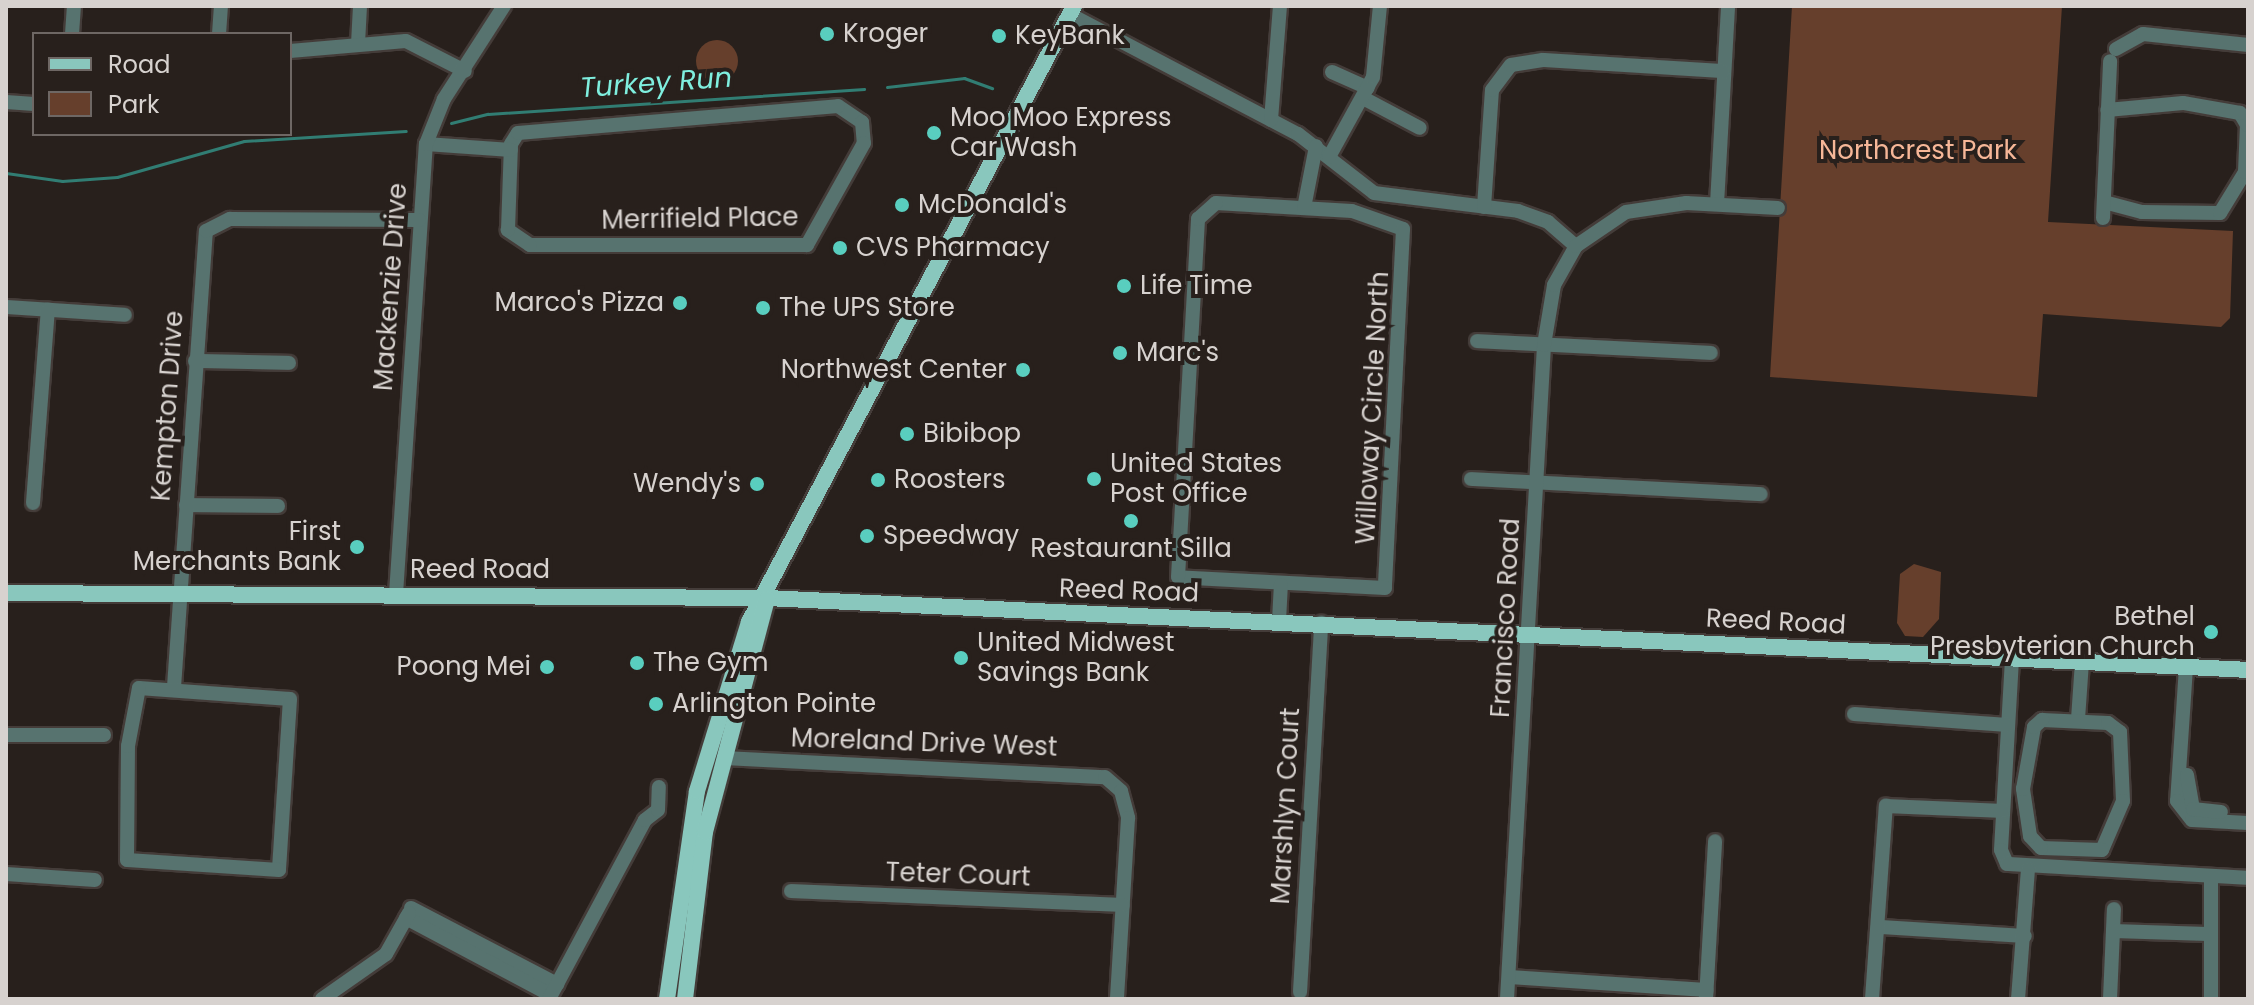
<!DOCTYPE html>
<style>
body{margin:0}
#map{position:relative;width:2254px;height:1005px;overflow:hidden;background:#28201c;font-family:Poppins,sans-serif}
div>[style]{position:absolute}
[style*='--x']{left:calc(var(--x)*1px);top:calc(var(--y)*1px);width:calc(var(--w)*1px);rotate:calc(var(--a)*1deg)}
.green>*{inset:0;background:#663f2c}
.round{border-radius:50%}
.stream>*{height:3px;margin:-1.5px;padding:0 1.5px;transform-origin:1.5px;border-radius:1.5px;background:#317d73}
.roads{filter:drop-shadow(2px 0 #443c39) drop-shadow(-2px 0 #443c39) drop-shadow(0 2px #443c39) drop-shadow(0 -2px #443c39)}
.minor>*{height:14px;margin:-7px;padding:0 7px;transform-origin:7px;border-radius:7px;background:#57736f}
.major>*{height:16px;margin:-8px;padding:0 8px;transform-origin:8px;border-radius:8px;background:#89c7bd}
.dots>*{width:22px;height:22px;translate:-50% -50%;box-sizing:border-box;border:4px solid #28201c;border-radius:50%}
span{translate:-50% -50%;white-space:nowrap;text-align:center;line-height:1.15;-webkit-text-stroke:8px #28201c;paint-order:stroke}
.poi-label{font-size:26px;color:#d7d2cf}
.left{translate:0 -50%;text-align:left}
.right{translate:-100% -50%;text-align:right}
.park-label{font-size:26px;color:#f6b798}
.street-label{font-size:26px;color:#d7d2cf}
.water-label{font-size:28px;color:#7fefdf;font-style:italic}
.frame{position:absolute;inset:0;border:8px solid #d7d2cf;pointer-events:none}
.legend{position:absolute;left:32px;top:32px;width:260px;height:104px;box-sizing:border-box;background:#28201c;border:2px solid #6e6764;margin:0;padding:10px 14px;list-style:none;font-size:24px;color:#d7d2cf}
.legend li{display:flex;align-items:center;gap:16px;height:40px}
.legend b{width:40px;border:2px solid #6e6764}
</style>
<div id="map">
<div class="green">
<i style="clip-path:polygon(1792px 6px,2062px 6px,2048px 222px,2233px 231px,2230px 318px,2221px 327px,2043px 314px,2037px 397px,1770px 377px)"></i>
<i class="round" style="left:696px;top:40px;width:42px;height:42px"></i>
<i style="clip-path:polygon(1914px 564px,1941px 572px,1939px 619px,1923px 637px,1905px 636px,1897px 623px,1900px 574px)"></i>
</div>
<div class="stream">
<i style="--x:887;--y:87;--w:78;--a:-6.7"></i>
<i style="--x:964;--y:78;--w:30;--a:20"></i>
<i style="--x:451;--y:123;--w:38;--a:-14"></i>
<i style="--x:488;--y:114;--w:377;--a:-3.8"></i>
<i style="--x:6;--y:173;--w:57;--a:8.1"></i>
<i style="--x:62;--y:181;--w:55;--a:-4.2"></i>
<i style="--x:117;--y:177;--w:132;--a:-15.8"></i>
<i style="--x:244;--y:141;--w:162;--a:-3.5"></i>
</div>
<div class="roads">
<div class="minor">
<i style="--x:1069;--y:14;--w:259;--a:27.7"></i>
<i style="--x:1298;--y:134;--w:96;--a:37.8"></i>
<i style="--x:1374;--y:193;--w:145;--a:7.1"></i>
<i style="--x:1518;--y:211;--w:32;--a:20"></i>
<i style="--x:1548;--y:222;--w:37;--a:41"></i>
<i style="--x:72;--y:34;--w:28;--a:-86"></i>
<i style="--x:219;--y:34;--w:28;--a:-86"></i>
<i style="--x:358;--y:44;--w:38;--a:-87"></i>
<i style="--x:2116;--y:49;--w:31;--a:-29"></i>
<i style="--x:2143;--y:34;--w:106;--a:6"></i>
<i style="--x:290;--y:51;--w:116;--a:-4.9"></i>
<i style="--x:406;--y:41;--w:66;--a:27"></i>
<i style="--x:1332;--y:72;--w:39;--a:24"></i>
<i style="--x:1363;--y:98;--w:64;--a:27.8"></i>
<i style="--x:6;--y:102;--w:28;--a:4"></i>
<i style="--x:838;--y:106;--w:29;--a:34"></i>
<i style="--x:862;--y:122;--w:21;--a:85"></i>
<i style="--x:864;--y:143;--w:117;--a:119.2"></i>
<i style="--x:807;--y:245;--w:277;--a:180"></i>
<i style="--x:530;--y:245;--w:27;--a:-146"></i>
<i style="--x:508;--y:230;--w:86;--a:-88"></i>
<i style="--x:511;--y:144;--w:13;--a:-58"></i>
<i style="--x:518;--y:133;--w:321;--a:-4.8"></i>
<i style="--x:1271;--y:120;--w:114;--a:-85.5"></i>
<i style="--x:426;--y:144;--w:85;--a:4"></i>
<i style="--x:1329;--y:157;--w:91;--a:-61.2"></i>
<i style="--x:1373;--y:77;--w:71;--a:-84.4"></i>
<i style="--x:2104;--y:202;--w:39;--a:15"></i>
<i style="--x:2142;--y:212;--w:78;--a:0.7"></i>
<i style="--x:2220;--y:213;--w:48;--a:-58.6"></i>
<i style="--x:2245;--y:172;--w:47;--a:-87.6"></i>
<i style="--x:2247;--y:125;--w:14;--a:-120"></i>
<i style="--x:2240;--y:113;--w:58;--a:-170"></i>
<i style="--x:2183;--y:103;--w:76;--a:174.7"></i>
<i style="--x:1216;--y:203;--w:136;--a:3.4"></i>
<i style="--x:1352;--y:211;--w:54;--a:19.4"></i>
<i style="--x:1403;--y:229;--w:359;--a:92.9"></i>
<i style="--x:1385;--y:588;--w:207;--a:-177"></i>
<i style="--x:1178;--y:577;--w:359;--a:-86.8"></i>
<i style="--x:1198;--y:219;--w:24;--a:-42"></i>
<i style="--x:1717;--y:204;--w:198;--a:-86.8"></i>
<i style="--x:1484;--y:207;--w:117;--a:-86.1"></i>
<i style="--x:1492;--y:90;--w:31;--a:-53"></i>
<i style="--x:1511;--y:65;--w:32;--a:-9"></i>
<i style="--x:1543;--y:60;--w:180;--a:3.5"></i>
<i style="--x:1304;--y:208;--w:63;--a:-79"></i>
<i style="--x:2103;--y:218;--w:157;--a:-87.4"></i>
<i style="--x:6;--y:307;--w:119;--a:3.8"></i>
<i style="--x:1477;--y:341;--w:234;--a:2.9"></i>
<i style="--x:195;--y:361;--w:94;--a:1.2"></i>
<i style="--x:1471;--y:479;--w:290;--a:3"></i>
<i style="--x:33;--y:503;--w:194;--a:-85.6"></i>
<i style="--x:186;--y:505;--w:92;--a:0.6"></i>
<i style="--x:396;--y:594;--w:451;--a:-86.2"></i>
<i style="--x:426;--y:144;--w:48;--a:-68.2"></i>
<i style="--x:444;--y:99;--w:111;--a:-57.2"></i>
<i style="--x:1279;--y:621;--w:36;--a:-87"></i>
<i style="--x:2012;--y:659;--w:191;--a:93.3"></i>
<i style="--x:2001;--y:850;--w:15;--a:67"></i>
<i style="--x:2007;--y:864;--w:241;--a:3.3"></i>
<i style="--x:2186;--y:667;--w:134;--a:93.8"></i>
<i style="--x:2177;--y:801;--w:24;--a:52"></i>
<i style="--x:2192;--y:820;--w:56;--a:3.1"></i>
<i style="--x:174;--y:687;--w:457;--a:-86"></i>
<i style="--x:206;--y:231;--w:27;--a:-27"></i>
<i style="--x:230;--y:219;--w:189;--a:0.3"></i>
<i style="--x:139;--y:688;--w:151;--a:4.2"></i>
<i style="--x:290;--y:699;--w:171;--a:93.7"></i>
<i style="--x:279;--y:870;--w:152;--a:-176.2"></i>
<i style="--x:127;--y:860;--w:114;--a:-89.5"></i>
<i style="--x:128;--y:746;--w:59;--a:-79.3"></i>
<i style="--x:1854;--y:714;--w:154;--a:4.1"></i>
<i style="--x:2078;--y:719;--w:57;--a:-86"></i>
<i style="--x:2042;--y:720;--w:66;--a:2.6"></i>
<i style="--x:2108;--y:723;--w:15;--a:37"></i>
<i style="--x:2120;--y:732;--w:69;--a:87.5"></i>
<i style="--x:2123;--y:801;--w:53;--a:113.2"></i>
<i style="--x:2102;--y:850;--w:61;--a:-178.1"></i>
<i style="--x:2041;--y:848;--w:16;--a:-133"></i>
<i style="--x:2030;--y:836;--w:48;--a:-98.5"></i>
<i style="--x:2023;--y:789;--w:63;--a:-79.9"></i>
<i style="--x:2034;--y:727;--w:11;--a:-41"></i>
<i style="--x:6;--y:735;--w:98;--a:0"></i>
<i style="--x:724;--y:758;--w:381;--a:2.9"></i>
<i style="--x:1105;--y:777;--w:21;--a:41"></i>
<i style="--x:1121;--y:791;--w:28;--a:75"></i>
<i style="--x:1128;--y:818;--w:181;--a:93.5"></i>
<i style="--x:2187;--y:775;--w:35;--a:80"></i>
<i style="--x:2193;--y:809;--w:28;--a:6"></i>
<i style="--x:6;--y:874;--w:89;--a:3.9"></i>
<i style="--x:791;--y:891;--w:332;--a:2.4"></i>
<i style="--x:411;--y:908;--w:165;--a:27.5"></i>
<i style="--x:406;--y:918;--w:164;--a:28"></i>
<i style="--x:1881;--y:927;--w:144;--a:3.6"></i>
<i style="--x:2113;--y:931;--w:95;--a:1.8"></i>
<i style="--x:1509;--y:977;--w:198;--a:3.8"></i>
<i style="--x:1300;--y:992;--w:370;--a:-86.7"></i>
<i style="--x:322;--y:999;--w:78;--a:-35.1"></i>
<i style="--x:386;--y:954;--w:47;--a:-60.7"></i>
<i style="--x:549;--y:999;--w:203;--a:-61.8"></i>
<i style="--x:645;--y:820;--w:16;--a:-38"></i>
<i style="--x:658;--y:810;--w:23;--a:-88"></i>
<i style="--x:1507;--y:999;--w:655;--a:-86.76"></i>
<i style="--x:1544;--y:345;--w:61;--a:-80.5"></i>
<i style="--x:1554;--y:285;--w:45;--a:-60.6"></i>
<i style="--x:1576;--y:246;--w:60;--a:-34.2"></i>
<i style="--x:1626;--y:212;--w:61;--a:-8.5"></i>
<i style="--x:1686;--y:203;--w:92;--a:3.1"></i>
<i style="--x:1706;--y:999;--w:158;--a:-86.7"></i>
<i style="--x:1872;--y:999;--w:194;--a:-85.9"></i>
<i style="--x:1886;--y:806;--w:117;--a:2.4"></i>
<i style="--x:2018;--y:999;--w:130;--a:-85.6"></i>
<i style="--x:2110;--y:999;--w:90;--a:-87.5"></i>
<i style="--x:2211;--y:999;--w:123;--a:-90"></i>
</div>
<div class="major">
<i style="--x:6;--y:593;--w:761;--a:0.38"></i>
<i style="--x:767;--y:598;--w:1483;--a:2.78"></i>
<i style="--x:667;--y:999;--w:210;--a:-81.8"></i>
<i style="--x:697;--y:791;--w:177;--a:-72.9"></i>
<i style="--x:749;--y:622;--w:696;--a:-62.18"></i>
<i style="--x:685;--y:999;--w:168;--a:-83.2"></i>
<i style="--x:705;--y:832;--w:241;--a:-75.1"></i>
</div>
</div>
<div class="dots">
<i style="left:827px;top:34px;background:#59cebf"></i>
<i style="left:999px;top:36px;background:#59cebf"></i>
<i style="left:934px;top:133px;background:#59cebf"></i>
<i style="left:902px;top:205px;background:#59cebf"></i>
<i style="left:840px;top:248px;background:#59cebf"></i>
<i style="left:1124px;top:286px;background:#59cebf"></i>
<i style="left:680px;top:303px;background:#59cebf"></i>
<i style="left:763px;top:308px;background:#59cebf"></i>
<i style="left:1120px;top:353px;background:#59cebf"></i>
<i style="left:1023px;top:370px;background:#59cebf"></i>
<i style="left:907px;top:434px;background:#59cebf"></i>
<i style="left:1094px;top:479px;background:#59cebf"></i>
<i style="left:878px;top:480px;background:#59cebf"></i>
<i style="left:757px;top:484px;background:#59cebf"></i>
<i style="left:1131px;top:521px;background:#59cebf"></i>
<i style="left:867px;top:536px;background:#59cebf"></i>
<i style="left:357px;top:547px;background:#59cebf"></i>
<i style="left:2211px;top:632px;background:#59cebf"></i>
<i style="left:961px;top:658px;background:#59cebf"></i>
<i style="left:637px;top:663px;background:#59cebf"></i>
<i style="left:547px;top:667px;background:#59cebf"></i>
<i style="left:656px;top:704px;background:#59cebf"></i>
</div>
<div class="poi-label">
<span class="left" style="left:843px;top:34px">Kroger</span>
<span class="left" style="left:1015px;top:36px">KeyBank</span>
<span class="left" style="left:950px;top:133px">Moo Moo Express<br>Car Wash</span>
<span class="left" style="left:918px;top:205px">McDonald's</span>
<span class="left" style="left:856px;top:248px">CVS Pharmacy</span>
<span class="left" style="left:1140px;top:286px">Life Time</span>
<span class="right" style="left:664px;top:303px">Marco's Pizza</span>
<span class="left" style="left:779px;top:308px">The UPS Store</span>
<span class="left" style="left:1136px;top:353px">Marc's</span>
<span class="right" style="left:1007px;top:370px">Northwest Center</span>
<span class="left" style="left:923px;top:434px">Bibibop</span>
<span class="left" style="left:1110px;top:479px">United States<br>Post Office</span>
<span class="left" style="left:894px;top:480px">Roosters</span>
<span class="right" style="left:741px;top:484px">Wendy's</span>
<span class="right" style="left:341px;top:547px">First<br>Merchants Bank</span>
<span class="left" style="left:883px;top:536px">Speedway</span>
<span style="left:1131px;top:549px">Restaurant Silla</span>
<span class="right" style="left:2195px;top:632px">Bethel<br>Presbyterian Church</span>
<span class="left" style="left:977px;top:658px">United Midwest<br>Savings Bank</span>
<span class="left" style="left:653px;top:663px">The Gym</span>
<span class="right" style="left:531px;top:667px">Poong Mei</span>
<span class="left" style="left:672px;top:704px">Arlington Pointe</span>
</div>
<div class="park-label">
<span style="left:1918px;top:151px">Northcrest Park</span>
</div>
<div class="street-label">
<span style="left:700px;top:219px;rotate:-1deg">Merrifield Place</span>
<span style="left:391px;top:287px;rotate:-86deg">Mackenzie Drive</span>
<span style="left:168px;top:406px;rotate:-86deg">Kempton Drive</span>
<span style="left:1373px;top:408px;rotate:-87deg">Willoway Circle North</span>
<span style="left:480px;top:570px">Reed Road</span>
<span style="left:1129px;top:591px;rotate:2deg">Reed Road</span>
<span style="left:1506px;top:618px;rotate:-87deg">Francisco Road</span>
<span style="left:1776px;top:622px;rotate:3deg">Reed Road</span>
<span style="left:924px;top:743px;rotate:2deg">Moreland Drive West</span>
<span style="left:1286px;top:806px;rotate:-87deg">Marshlyn Court</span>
<span style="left:958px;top:875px;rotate:2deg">Teter Court</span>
</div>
<div class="water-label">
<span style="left:656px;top:83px;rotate:-4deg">Turkey Run</span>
</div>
<div class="frame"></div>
<ul class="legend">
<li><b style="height:10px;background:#89c7bd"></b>Road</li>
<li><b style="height:22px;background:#663f2c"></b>Park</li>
</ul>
</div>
